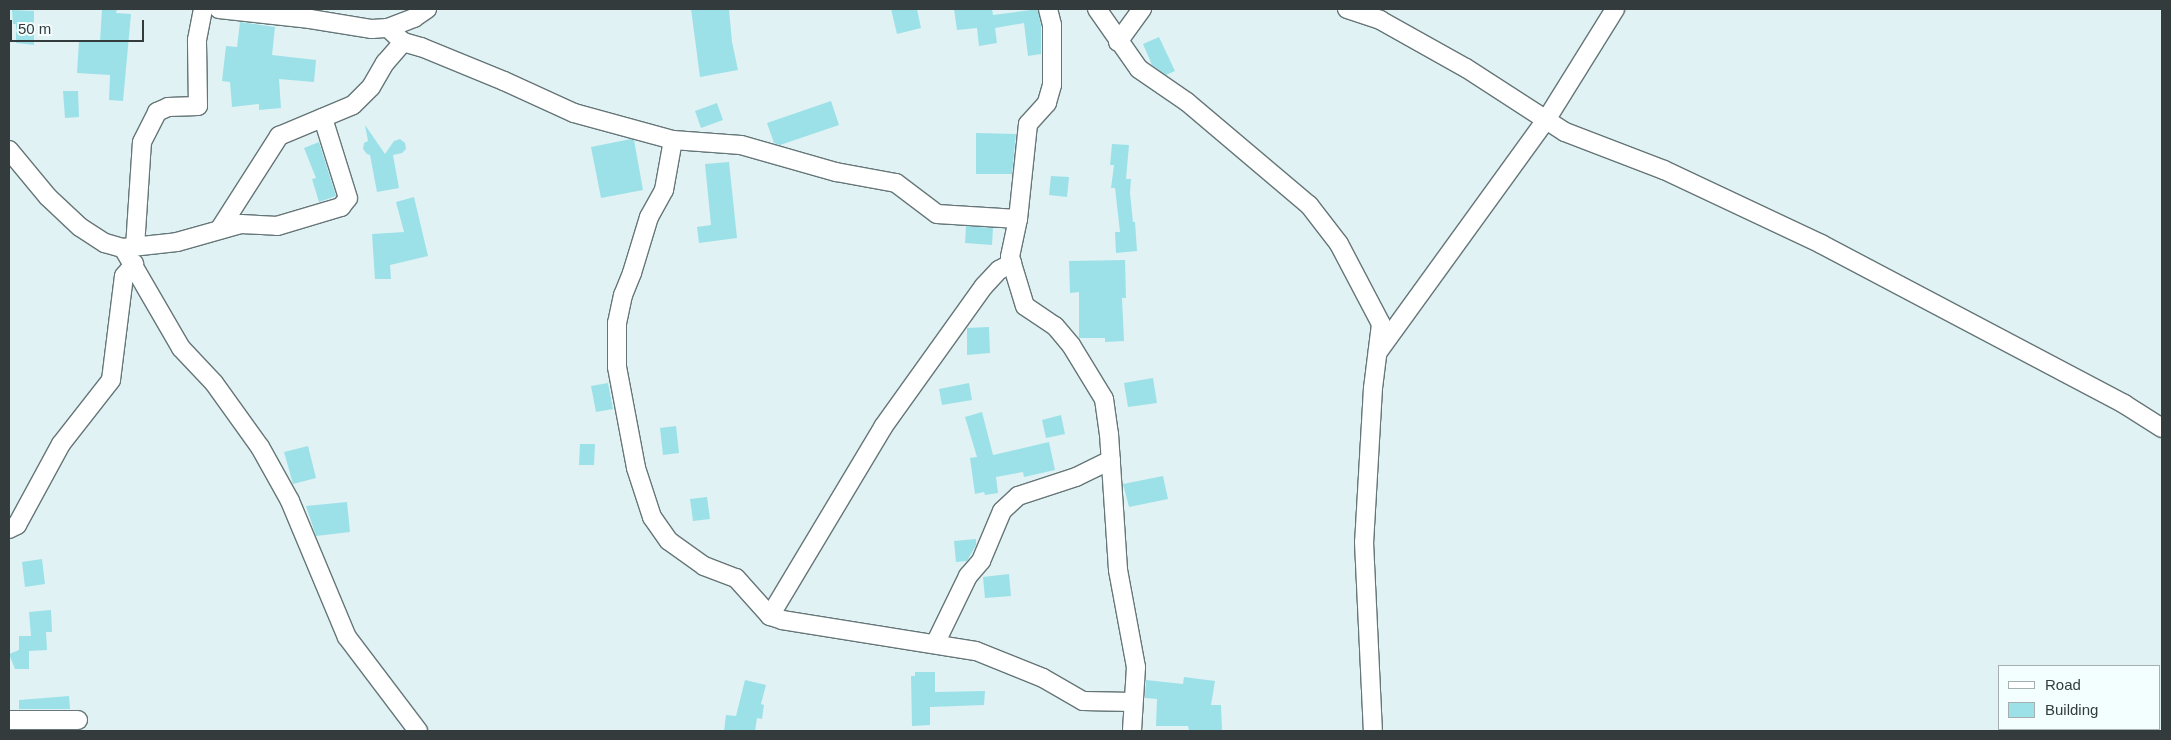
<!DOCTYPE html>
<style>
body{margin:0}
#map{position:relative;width:2171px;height:740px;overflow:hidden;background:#e0f2f4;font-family:Arial,sans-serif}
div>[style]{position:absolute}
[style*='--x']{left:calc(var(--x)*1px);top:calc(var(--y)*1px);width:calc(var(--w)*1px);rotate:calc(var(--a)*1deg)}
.building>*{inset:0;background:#9ce1e8}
.roads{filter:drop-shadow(1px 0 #667678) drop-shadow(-1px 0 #667678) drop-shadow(0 1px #667678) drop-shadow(0 -1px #667678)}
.street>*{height:18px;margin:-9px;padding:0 9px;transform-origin:9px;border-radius:9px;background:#fff}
span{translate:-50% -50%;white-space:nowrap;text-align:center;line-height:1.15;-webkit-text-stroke:4px #f3feff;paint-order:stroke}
.frame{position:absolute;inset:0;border:10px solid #343b3c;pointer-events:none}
.legend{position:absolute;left:1998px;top:665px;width:162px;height:65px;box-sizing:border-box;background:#f3feff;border:1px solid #a7b0b1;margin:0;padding:6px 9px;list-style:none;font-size:15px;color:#343b3c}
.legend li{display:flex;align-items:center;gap:10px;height:25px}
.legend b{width:25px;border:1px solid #a7b0b1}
.scale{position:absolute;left:10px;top:20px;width:134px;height:22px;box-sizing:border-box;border:2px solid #343b3c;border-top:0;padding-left:6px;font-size:15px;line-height:18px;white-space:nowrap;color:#343b3c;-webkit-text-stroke:4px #f3feff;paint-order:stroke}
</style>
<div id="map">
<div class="building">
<i style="clip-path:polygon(102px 9px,117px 9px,116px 13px,131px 14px,123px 101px,109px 100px,110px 75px,77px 73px,79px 41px,100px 42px)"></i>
<i style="clip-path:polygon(691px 9px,729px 9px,732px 42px,738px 70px,700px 77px)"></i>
<i style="clip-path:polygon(891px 9px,917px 9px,921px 28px,897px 34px)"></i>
<i style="clip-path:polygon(954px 9px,992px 9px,993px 15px,1038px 9px,1041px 26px,1041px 54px,1028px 56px,1024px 23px,995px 28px,997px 43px,979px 46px,977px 28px,957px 30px)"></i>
<i style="clip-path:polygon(12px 10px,34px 11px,34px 45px,16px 43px,16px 24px,13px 24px)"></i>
<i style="clip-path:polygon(240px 22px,275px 27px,272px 55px,316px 60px,314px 82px,279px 79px,281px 108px,259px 110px,259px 104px,232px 107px,230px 82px,222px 81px,226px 46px,237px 47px)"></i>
<i style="clip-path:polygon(1159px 37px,1175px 71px,1166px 75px,1152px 65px,1143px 44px)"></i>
<i style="clip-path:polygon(63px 91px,78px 91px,79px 117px,65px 118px)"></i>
<i style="clip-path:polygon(831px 101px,839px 125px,780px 145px,774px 143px,767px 123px)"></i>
<i style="clip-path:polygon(717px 103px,723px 120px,701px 128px,695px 111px)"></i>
<i style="clip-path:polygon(365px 125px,385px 154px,394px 141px,400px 139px,405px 143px,406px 149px,402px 153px,393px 155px,399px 188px,377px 192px,370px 155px,367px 154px,363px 149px,364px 143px,368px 141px)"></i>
<i style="clip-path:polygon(976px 133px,1016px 134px,1012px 174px,976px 174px)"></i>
<i style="clip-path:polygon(631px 139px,634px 140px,643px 190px,601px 198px,591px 147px)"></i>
<i style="clip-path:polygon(319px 142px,336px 196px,319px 202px,312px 179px,316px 178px,304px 148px)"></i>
<i style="clip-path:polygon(1112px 144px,1129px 145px,1126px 179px,1131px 179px,1130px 193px,1133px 222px,1135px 222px,1137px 251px,1116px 253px,1115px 232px,1120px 232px,1115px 188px,1111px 188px,1114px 165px,1110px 165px)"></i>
<i style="clip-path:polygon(729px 162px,737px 238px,699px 243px,697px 227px,711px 225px,705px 164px)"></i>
<i style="clip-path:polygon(1051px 176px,1069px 177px,1067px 197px,1049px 195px)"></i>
<i style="clip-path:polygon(414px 197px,428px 256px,390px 265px,391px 279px,375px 279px,372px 234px,404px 232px,396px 202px)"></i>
<i style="clip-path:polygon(966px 226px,993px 228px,992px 245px,965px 243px)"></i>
<i style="clip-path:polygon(1125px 260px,1126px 298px,1122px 298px,1124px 341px,1105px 342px,1105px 338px,1079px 338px,1079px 292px,1070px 293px,1069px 261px)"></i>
<i style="clip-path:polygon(989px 327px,990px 353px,967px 355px,967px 328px)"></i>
<i style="clip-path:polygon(1153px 378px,1157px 403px,1128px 407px,1124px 383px)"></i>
<i style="clip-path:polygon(608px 383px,613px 409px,596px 412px,591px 386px)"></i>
<i style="clip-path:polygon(969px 383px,972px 400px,942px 405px,939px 389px)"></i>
<i style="clip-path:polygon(982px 412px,993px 455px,1049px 442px,1055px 470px,1024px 477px,1023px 472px,996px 477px,998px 493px,985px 495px,984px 492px,975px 494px,970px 458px,977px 457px,965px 417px)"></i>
<i style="clip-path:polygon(1061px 415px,1065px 434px,1046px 438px,1042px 420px)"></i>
<i style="clip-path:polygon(676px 426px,679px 453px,663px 455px,660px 428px)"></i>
<i style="clip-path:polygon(580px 444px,595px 444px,594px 465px,579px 465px)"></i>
<i style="clip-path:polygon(308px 446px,316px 478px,293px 484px,284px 452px)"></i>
<i style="clip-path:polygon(1163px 476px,1168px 499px,1129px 507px,1123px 484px)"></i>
<i style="clip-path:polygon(707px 497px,710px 519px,693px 521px,690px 499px)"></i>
<i style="clip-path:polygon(347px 502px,350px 532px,316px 536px,306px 506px)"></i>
<i style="clip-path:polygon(976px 539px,976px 545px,967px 561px,956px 562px,954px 541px)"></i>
<i style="clip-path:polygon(42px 559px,45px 584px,25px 587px,22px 562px)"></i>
<i style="clip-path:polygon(1009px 574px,1011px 596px,985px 598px,983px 577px)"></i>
<i style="clip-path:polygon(51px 610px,52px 632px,46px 632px,47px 650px,29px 651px,29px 669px,15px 669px,9px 654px,19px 650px,19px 636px,31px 636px,29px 612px)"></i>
<i style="clip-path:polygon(915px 672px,935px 672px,935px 692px,985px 691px,984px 705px,930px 707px,930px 725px,912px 726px,911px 676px,915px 676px)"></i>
<i style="clip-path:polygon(1184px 677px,1215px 681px,1211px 705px,1221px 705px,1222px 730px,1189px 730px,1188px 726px,1156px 726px,1157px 699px,1145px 698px,1146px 680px,1183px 684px)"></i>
<i style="clip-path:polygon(745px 680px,766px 685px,761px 704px,764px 705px,762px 719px,757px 718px,755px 731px,724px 731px,726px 715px,736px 716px)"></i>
<i style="clip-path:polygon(69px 696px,70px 709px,19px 709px,19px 700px)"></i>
</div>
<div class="roads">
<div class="street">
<i style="--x:219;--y:9;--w:92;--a:6.3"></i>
<i style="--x:310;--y:19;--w:63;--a:9.2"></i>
<i style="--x:372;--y:29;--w:16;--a:-4"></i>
<i style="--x:388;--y:28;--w:28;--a:-21"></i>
<i style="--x:414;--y:18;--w:16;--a:-35"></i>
<i style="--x:1048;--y:9;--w:16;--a:76"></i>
<i style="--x:1052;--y:25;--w:60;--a:90"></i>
<i style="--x:1052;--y:85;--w:19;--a:106"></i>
<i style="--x:1047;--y:103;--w:28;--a:132"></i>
<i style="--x:1028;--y:124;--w:96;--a:96"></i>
<i style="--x:1018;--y:219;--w:39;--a:102"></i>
<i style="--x:1010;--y:257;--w:51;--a:73"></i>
<i style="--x:1025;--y:306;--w:36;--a:34"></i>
<i style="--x:1055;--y:326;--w:25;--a:50"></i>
<i style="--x:1071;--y:345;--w:63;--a:58.6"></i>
<i style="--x:1104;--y:399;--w:35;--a:82"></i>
<i style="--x:1109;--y:434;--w:136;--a:86.2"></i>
<i style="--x:1118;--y:570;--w:99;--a:79.5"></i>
<i style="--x:1136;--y:667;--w:64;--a:93.6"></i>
<i style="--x:1097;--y:9;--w:73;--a:55"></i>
<i style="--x:1139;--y:69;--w:58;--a:34.5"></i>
<i style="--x:1187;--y:102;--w:160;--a:40.2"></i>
<i style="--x:1309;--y:205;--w:49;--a:52.4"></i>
<i style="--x:1339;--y:244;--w:90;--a:62.3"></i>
<i style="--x:1381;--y:324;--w:64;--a:97.1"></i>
<i style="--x:1373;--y:388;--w:154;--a:93.3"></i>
<i style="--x:1364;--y:542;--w:189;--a:87.3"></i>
<i style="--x:1347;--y:9;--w:35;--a:18"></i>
<i style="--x:1380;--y:20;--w:98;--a:29.2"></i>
<i style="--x:1466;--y:68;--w:118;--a:32.9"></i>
<i style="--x:1565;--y:132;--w:106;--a:21"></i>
<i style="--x:1664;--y:170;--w:174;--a:25.2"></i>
<i style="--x:1821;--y:244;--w:343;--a:27.8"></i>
<i style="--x:2124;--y:404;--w:45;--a:32.3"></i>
<i style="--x:388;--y:28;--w:21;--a:43"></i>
<i style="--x:403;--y:42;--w:19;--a:16"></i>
<i style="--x:421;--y:47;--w:90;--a:22.3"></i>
<i style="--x:504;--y:81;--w:77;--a:24.6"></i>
<i style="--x:574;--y:113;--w:103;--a:15.3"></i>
<i style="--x:673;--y:140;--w:68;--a:4.2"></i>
<i style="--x:741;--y:145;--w:99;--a:15.9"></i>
<i style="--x:836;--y:172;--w:61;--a:10.4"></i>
<i style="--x:896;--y:183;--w:51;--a:37.1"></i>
<i style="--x:937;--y:214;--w:81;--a:3.5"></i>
<i style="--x:1118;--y:42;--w:41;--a:-54"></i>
<i style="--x:673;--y:140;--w:51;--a:100.2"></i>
<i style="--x:664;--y:190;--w:31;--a:119"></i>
<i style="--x:649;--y:217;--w:59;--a:106.9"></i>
<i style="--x:632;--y:273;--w:24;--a:112"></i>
<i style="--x:623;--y:295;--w:29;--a:102"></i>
<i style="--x:617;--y:323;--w:44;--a:90"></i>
<i style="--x:617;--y:367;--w:103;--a:79.3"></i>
<i style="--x:636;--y:468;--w:52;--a:71.9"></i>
<i style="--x:652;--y:517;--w:29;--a:55"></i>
<i style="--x:669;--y:541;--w:43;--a:35.5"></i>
<i style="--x:704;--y:566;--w:34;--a:21"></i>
<i style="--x:736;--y:578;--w:51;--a:48.2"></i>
<i style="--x:770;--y:616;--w:13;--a:18"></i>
<i style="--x:782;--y:620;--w:196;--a:9.1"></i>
<i style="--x:976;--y:651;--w:72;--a:21.9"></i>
<i style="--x:1043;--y:678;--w:46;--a:29.9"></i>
<i style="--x:1083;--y:701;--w:50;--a:1.1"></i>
<i style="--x:9;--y:150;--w:61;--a:50.3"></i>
<i style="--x:48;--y:197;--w:44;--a:43.2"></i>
<i style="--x:80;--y:227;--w:30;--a:33"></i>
<i style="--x:105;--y:243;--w:19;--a:16"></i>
<i style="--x:123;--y:248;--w:116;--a:59.9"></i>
<i style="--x:181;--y:348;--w:48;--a:46.7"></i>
<i style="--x:214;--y:383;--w:79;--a:54.3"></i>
<i style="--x:260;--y:447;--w:62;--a:60.9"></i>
<i style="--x:290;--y:501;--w:147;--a:67.3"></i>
<i style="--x:347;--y:637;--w:118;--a:52.9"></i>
<i style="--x:219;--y:230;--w:112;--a:-57.4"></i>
<i style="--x:279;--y:136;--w:80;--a:-22.7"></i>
<i style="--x:353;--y:105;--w:25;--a:-45"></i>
<i style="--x:371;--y:87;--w:28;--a:-60"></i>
<i style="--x:385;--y:63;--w:28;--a:-49"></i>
<i style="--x:135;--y:247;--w:105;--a:-86.2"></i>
<i style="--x:142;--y:142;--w:34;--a:-63"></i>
<i style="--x:157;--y:112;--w:12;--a:-24"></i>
<i style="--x:168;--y:107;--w:30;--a:-2"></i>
<i style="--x:198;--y:106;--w:66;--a:-90.9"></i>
<i style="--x:197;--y:40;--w:32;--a:-79"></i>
<i style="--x:123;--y:248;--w:54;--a:-6.3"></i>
<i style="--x:177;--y:242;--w:66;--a:-15.7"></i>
<i style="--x:241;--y:224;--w:36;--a:3"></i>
<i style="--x:277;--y:226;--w:67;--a:-16.5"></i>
<i style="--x:341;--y:207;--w:11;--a:-52"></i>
<i style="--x:348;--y:198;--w:84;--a:-107.4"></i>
<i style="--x:1378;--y:352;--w:286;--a:-54.1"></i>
<i style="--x:1546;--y:120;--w:131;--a:-58.1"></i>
<i style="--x:9;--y:529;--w:9;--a:-27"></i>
<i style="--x:17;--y:525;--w:92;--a:-61.5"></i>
<i style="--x:61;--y:444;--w:81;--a:-52"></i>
<i style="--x:111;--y:380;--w:105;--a:-82.9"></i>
<i style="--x:124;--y:276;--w:16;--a:-50"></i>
<i style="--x:770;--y:616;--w:220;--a:-59.1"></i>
<i style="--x:883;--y:427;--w:173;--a:-54.4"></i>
<i style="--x:984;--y:286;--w:22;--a:-47"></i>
<i style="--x:999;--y:270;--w:15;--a:-28"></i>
<i style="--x:935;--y:644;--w:76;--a:-64.1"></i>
<i style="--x:968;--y:576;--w:20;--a:-49"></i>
<i style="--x:981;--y:561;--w:54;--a:-67.2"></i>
<i style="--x:1002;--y:511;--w:22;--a:-43"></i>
<i style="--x:1018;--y:496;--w:61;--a:-18.1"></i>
<i style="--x:1076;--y:477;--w:39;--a:-26"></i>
<i style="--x:9;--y:720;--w:69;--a:0"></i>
</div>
</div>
<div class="frame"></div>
<ul class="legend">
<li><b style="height:6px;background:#fff"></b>Road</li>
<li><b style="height:14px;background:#9ce1e8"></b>Building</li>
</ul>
<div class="scale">50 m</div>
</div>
